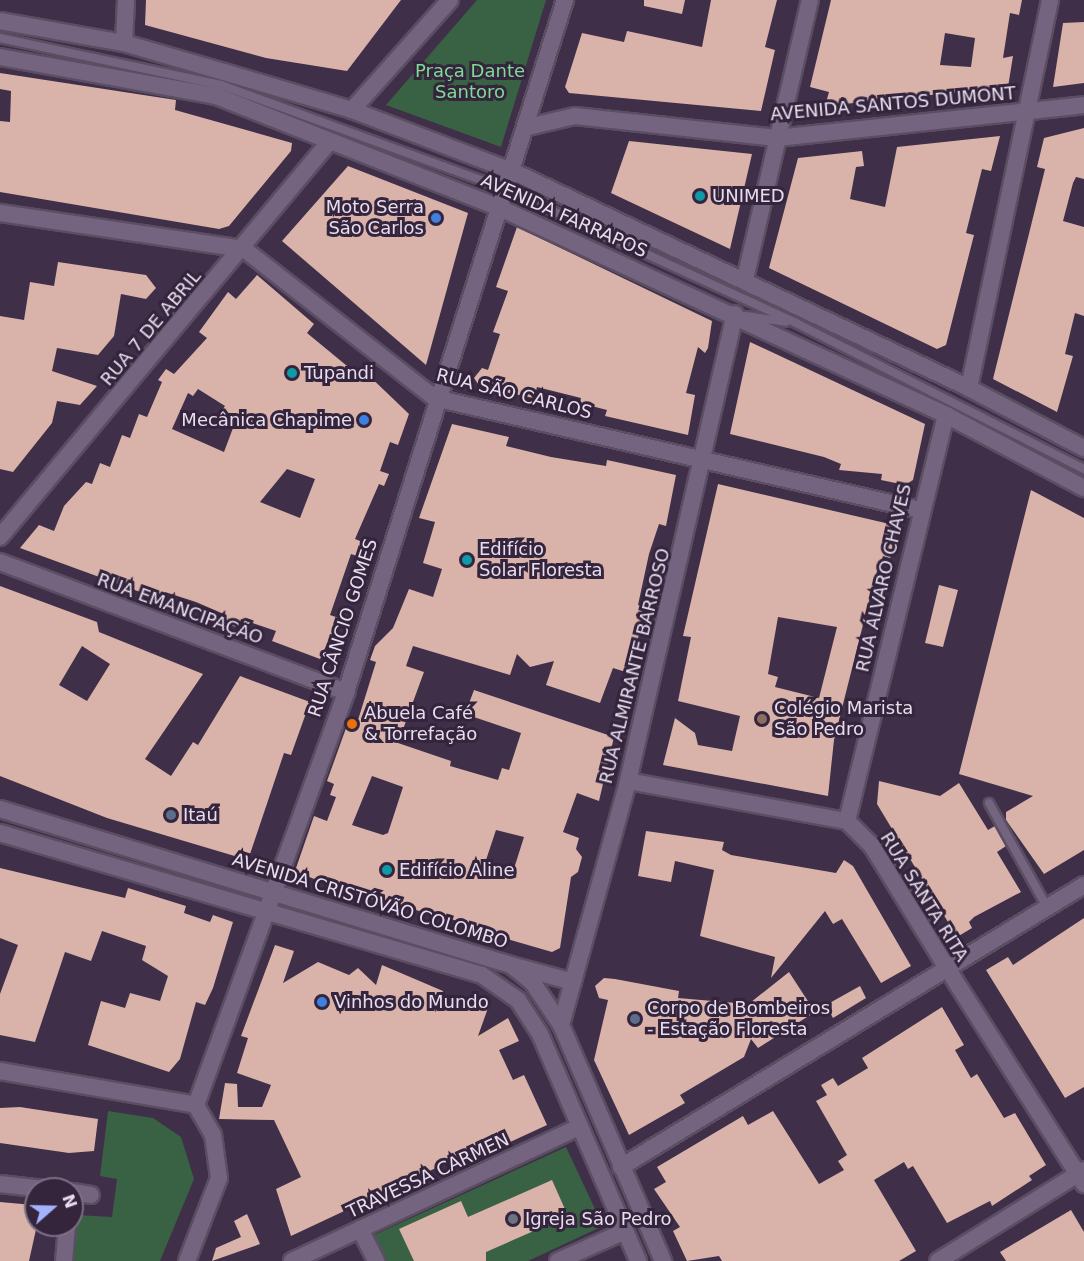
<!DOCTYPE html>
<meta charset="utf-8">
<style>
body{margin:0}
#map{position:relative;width:1084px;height:1261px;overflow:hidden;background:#3f2f48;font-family:"DejaVu Sans",sans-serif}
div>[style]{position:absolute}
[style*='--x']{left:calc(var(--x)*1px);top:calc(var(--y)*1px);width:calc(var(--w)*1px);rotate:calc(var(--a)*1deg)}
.green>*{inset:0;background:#396143}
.building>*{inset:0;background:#d9b2a9}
.roads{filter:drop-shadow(2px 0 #5b4e63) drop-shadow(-2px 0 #5b4e63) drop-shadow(0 2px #5b4e63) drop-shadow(0 -2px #5b4e63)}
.service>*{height:8px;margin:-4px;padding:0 4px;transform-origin:4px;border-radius:4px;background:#75647f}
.minor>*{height:16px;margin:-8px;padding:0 8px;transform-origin:8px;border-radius:8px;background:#75647f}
.tertiary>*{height:16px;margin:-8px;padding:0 8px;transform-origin:8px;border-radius:8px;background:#75647f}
.secondary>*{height:16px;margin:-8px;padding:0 8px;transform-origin:8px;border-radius:8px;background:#75647f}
.dots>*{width:16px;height:16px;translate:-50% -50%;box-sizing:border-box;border:3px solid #34253d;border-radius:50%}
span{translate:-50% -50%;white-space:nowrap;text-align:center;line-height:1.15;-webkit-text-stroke:6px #34253d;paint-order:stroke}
.park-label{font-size:18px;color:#7edb95}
.street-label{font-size:18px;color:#e7dded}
.poi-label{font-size:18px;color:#e7dded}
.left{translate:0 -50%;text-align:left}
.right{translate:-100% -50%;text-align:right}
.north{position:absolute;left:24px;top:1177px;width:60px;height:60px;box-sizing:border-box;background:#34253d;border:2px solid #7c6f83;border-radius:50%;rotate:70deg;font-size:16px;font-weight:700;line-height:24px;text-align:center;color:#e7dded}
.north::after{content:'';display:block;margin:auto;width:21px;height:27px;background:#a2b2fd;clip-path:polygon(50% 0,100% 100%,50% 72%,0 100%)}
</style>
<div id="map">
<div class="green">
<i style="clip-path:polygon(477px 0,546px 0,501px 147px,386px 105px)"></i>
<i style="clip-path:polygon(108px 1111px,153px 1118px,181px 1137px,194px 1179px,160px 1261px,74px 1261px,77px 1215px,112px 1217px,117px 1179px,100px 1176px)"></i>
<i style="clip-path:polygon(566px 1147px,603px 1226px,528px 1261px,383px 1261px,372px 1236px)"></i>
</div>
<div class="building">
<i style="clip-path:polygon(146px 0,401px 0,347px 71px,266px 58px,145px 25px)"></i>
<i style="clip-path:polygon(644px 0,685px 0,682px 14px,644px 6px)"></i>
<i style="clip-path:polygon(711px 0,777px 0,765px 47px,775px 50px,761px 111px,569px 93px,565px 87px,582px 33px,624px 42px,627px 31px,702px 47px)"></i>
<i style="clip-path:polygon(evenodd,831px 0,1022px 0,1019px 15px,1010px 13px,1003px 58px,1013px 56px,1008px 87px,825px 106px,829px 92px,810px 87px,831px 0,945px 33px,975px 38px,971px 67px,940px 65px,945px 33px)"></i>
<i style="clip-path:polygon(1084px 22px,1084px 83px,1053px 87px,1063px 23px)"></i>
<i style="clip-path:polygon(0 73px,176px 100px,175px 110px,292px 143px,291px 151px,229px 226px,219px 229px,0 192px,0 121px,10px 122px,11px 91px,0 89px)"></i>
<i style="clip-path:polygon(1084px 128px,1084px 179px,1076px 177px,1073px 183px,1063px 221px,1084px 227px,1084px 316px,1075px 313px,1065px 354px,1073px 356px,1057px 412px,993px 379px,1045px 169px,1037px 167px,1044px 138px)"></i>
<i style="clip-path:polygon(1000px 136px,991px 171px,982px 169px,966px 233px,974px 235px,946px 345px,937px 349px,769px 268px,798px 158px,862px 151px,864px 166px,856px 167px,850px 199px,885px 207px,897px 147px)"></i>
<i style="clip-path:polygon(629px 141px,752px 154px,730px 249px,611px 193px)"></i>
<i style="clip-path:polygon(348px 166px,468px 213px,426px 365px,282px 241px)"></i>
<i style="clip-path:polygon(517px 227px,712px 321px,708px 348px,705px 353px,698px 347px,686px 393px,695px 395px,688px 435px,605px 416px,607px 410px,580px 403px,581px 398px,537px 387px,534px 398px,480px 387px,474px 378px,482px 368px,488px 370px,500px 334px,493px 332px,508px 291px,496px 287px)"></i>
<i style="clip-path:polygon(58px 262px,146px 275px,156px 288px,146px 299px,121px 294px,114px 336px,98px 355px,57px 348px,52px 371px,97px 386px,80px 405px,57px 401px,52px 423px,13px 472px,0 469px,0 316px,24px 320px,30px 282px,54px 286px)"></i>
<i style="clip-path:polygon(evenodd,257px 275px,314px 324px,307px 333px,358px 375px,362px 369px,409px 414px,398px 445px,390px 442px,380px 471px,389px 474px,384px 486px,379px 484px,355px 539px,365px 543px,360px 557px,351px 554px,330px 615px,339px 618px,320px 659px,272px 641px,276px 631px,241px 619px,238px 628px,223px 622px,226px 615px,196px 602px,165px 592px,162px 600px,20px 548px,39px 525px,54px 531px,64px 506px,86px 482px,92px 484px,100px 463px,110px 467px,122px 435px,130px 438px,139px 414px,147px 417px,162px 382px,158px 380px,166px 369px,174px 374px,207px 338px,199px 332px,228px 292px,236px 299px,257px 275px,198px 389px,225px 406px,218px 416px,233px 428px,224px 452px,172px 429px,188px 393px,193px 396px,198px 389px,257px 275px,287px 469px,315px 479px,300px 518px,260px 502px,287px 469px)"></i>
<i style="clip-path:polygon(750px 342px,925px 424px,913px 480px,905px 485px,881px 480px,882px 474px,839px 470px,841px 464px,824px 457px,730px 434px)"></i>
<i style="clip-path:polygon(evenodd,452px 424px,509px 437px,506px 446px,551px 457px,606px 466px,607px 460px,676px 475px,666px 526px,659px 524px,649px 554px,638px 605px,646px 607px,629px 673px,613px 668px,600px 703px,546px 685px,554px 661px,530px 667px,517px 654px,510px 675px,413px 646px,406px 666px,424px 672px,398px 743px,451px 761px,450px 766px,498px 780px,502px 768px,509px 770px,521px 733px,465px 714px,474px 690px,614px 737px,599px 801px,577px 793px,563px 832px,579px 838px,576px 849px,582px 857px,578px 872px,571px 877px,560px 948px,552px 952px,490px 934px,488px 940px,466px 933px,469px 924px,343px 891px,295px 871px,314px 816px,327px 821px,336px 797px,330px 795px,334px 784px,327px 781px,350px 717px,358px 720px,376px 662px,370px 660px,375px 646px,393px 628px,409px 589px,433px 597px,442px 569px,423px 563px,435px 522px,419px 518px,452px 424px,372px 776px,403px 787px,388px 833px,383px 835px,352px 825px,372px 776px,452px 424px,496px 830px,524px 837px,511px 878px,483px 869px,496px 830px)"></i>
<i style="clip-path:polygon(evenodd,718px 484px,894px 525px,897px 532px,890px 558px,883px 556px,875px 577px,834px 740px,828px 796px,663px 765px,675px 718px,695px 733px,698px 745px,732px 751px,740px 716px,678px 701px,691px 637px,683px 636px,718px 484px,778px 617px,837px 627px,819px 698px,775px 687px,778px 677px,768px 674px,778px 617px)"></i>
<i style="clip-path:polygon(1031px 490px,1084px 518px,1084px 850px,1044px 874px,1006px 820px,1006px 812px,1033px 796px,959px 774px)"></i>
<i style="clip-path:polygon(939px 585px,958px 590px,943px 647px,925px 643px)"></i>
<i style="clip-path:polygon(evenodd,0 586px,97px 622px,99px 632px,203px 674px,145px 759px,171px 776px,193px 742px,198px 745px,240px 676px,310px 702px,291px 755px,284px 753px,248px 860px,107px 818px,0 776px,0 586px,82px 646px,110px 664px,87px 701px,59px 685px,82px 646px)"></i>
<i style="clip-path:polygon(879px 781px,940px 796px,959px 783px,988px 830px,995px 826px,1006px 846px,997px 852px,1021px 892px,974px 917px,969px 922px,972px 928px,957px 937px,877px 804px)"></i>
<i style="clip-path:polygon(646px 831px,724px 842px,722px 850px,731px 855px,836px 873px,844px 860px,853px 866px,911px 966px,881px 983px,842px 919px,833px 924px,825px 911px,771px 978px,775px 957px,700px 936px,714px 870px,675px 861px,671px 882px,638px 876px)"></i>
<i style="clip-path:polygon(0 868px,125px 898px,128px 888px,186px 906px,184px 913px,210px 922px,213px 915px,233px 922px,213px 988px,205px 1005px,196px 1002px,180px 1059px,169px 1072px,88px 1045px,101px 1001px,125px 1008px,130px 993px,160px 1001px,168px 976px,142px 960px,146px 946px,102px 931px,91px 961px,65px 952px,35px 1042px,0 1035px,0 994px,18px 945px,0 938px)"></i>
<i style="clip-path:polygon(1084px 918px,1084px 1087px,1065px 1098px,986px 970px,1008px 957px,1013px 965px)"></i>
<i style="clip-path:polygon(275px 945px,294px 951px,283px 983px,318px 962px,349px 975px,358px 968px,376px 985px,382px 965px,443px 991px,441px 997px,488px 1008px,478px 1036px,508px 1018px,519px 1041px,499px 1050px,513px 1080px,524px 1075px,547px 1125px,456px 1167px,453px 1160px,291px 1236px,276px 1189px,301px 1177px,274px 1120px,219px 1119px,225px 1083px,237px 1084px,238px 1107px,262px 1107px,271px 1085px,237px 1073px,248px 1038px,241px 1036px)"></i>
<i style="clip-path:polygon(789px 972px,815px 1012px,758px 1048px,751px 1039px,744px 1057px,680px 1095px,685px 1103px,629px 1135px,594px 1060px,608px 1000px,599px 998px,595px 986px,604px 978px,615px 979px,679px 991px,678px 998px,736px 1003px,741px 1010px)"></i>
<i style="clip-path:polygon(860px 986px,866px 998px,833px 1018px,826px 1005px)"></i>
<i style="clip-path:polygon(942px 1007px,964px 1045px,955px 1050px,971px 1078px,977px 1074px,1004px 1118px,1015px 1113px,1046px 1165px,1029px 1176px,1032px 1180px,992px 1206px,990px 1201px,947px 1223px,913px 1166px,908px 1169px,904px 1162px,874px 1180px,916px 1251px,899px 1261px,722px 1261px,719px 1256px,687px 1261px,673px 1231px,680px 1227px,654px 1189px,666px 1182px,657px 1167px,743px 1116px,748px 1125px,773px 1111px,819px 1184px,844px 1170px,838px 1161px,847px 1155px,816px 1101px,827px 1095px,821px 1085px,833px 1078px,838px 1086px,868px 1068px,862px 1058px)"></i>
<i style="clip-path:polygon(20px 1107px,98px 1119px,94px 1151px,69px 1153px,0 1143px,0 1108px)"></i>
<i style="clip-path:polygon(552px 1180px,568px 1216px,486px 1252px,486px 1261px,414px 1261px,399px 1229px,461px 1201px,468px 1217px)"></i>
<i style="clip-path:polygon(0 1202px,33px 1205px,37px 1225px,29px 1261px,0 1261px)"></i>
<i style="clip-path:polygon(1071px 1210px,1084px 1232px,1084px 1261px,1006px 1261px,1000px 1252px)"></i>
<i style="clip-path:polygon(247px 1214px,260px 1244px,212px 1261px,216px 1248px,241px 1237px,234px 1221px)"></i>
</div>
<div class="roads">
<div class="service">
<i style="--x:0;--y:38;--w:226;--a:12"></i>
<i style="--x:221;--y:85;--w:302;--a:20.1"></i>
<i style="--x:505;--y:189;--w:320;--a:24.7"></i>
<i style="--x:796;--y:323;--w:323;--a:26.9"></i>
<i style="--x:746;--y:316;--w:40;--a:8.5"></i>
<i style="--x:989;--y:803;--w:119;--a:60.9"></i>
</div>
<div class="minor">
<i style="--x:124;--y:43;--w:43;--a:-87.3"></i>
<i style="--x:352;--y:110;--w:147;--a:-48.3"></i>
<i style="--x:0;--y:213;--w:247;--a:8.4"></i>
<i style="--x:244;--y:249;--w:242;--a:38"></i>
<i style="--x:435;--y:398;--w:498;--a:13"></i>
<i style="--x:745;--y:279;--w:286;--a:-76.9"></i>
<i style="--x:969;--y:388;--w:396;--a:-78.2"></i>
<i style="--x:0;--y:537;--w:514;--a:-50.21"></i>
<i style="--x:0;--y:562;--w:370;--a:20.6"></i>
<i style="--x:628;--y:781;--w:223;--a:10.4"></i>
<i style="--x:847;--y:821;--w:35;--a:45"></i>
<i style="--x:872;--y:846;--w:143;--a:58.4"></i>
<i style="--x:847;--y:821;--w:418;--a:-76.3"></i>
<i style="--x:511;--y:965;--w:64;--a:15.3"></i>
<i style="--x:561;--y:1025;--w:253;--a:-74.6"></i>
<i style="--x:628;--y:781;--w:479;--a:-77.1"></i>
<i style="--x:0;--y:1184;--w:44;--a:6.5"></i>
<i style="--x:72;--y:1192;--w:19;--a:9"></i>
<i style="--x:360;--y:1229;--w:36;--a:63"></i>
<i style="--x:64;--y:1261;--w:36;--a:-85"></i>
<i style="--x:292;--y:1261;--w:318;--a:-25"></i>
<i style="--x:558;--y:1261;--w:73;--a:-24.1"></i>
</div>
<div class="tertiary">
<i style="--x:528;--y:127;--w:48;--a:-13.2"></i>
<i style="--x:575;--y:116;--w:203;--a:6.2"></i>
<i style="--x:777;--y:138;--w:309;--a:-6.1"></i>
<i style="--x:947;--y:968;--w:256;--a:57.6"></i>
<i style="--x:0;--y:1071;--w:199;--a:9.8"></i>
<i style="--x:187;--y:1261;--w:89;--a:-68.9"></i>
<i style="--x:219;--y:1178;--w:43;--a:-97.9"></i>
<i style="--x:213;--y:1135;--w:34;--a:-120"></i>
<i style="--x:196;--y:1105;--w:439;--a:-70"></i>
<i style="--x:346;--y:692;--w:726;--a:-72.44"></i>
<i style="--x:938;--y:1261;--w:172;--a:-31.9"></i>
</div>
<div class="secondary">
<i style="--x:0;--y:21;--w:126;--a:10.1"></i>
<i style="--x:124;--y:43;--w:104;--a:16.2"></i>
<i style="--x:224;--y:72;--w:134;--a:16.5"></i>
<i style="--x:352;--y:110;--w:171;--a:20.9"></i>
<i style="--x:512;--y:171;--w:506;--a:25.4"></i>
<i style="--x:969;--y:388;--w:130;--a:27.6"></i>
<i style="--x:0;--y:57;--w:219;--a:10.2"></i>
<i style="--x:216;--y:96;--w:303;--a:21.5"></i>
<i style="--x:498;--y:207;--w:494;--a:24.9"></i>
<i style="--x:946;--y:415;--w:156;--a:27.9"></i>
<i style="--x:0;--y:809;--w:534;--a:16.98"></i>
<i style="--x:511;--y:965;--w:28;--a:39"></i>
<i style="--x:533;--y:983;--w:50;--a:56.3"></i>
<i style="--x:561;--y:1025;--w:257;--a:66.6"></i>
<i style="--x:0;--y:833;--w:502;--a:16.42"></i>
<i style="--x:482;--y:975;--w:44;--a:34.8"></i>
<i style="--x:518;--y:1000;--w:40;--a:57.1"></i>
<i style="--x:540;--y:1034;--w:247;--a:66.6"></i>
<i style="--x:621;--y:1167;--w:542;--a:-31.34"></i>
</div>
</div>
<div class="dots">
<i style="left:700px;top:196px;background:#0f9aa8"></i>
<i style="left:436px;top:218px;background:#3f7fe0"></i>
<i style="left:292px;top:373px;background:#0f9aa8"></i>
<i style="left:364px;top:420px;background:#3f7fe0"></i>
<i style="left:467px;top:560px;background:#0f9aa8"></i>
<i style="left:762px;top:719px;background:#8d6e63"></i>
<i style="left:352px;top:724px;background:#e8710a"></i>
<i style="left:171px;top:815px;background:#5c6f8a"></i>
<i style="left:387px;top:870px;background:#0f9aa8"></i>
<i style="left:322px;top:1002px;background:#3f7fe0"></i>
<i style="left:635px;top:1019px;background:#5c6f8a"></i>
<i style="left:513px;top:1219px;background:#6b7280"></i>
</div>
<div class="park-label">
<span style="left:470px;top:82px">Praça Dante<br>Santoro</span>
</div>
<div class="street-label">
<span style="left:893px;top:104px;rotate:-5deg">AVENIDA SANTOS DUMONT</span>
<span style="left:564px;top:216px;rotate:24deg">AVENIDA FARRAPOS</span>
<span style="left:151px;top:328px;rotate:-50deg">RUA 7 DE ABRIL</span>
<span style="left:514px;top:394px;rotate:14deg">RUA SÃO CARLOS</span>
<span style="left:884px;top:578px;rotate:-77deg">RUA ÁLVARO CHAVES</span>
<span style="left:180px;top:609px;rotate:20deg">RUA EMANCIPAÇÃO</span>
<span style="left:343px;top:628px;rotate:-72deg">RUA CÂNCIO GOMES</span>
<span style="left:635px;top:666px;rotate:-76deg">RUA ALMIRANTE BARROSO</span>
<span style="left:924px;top:897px;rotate:58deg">RUA SANTA RITA</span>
<span style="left:370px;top:901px;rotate:17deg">AVENIDA CRISTÓVÃO COLOMBO</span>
<span style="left:428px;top:1176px;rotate:-25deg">TRAVESSA CARMEN</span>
</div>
<div class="poi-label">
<span class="left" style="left:712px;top:196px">UNIMED</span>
<span class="right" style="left:424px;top:218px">Moto Serra<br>São Carlos</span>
<span class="left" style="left:304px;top:373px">Tupandi</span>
<span class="right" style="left:352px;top:420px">Mecânica Chapime</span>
<span class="left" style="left:479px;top:560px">Edifício<br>Solar Floresta</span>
<span class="left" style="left:774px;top:719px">Colégio Marista<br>São Pedro</span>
<span class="left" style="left:364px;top:724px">Abuela Café<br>&amp; Torrefação</span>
<span class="left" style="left:183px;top:815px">Itaú</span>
<span class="left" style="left:399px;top:870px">Edifício Aline</span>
<span class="left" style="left:334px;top:1002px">Vinhos do Mundo</span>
<span class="left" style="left:647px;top:1019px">Corpo de Bombeiros<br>- Estação Floresta</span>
<span class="left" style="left:525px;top:1219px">Igreja São Pedro</span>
</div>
<div class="north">N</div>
</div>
